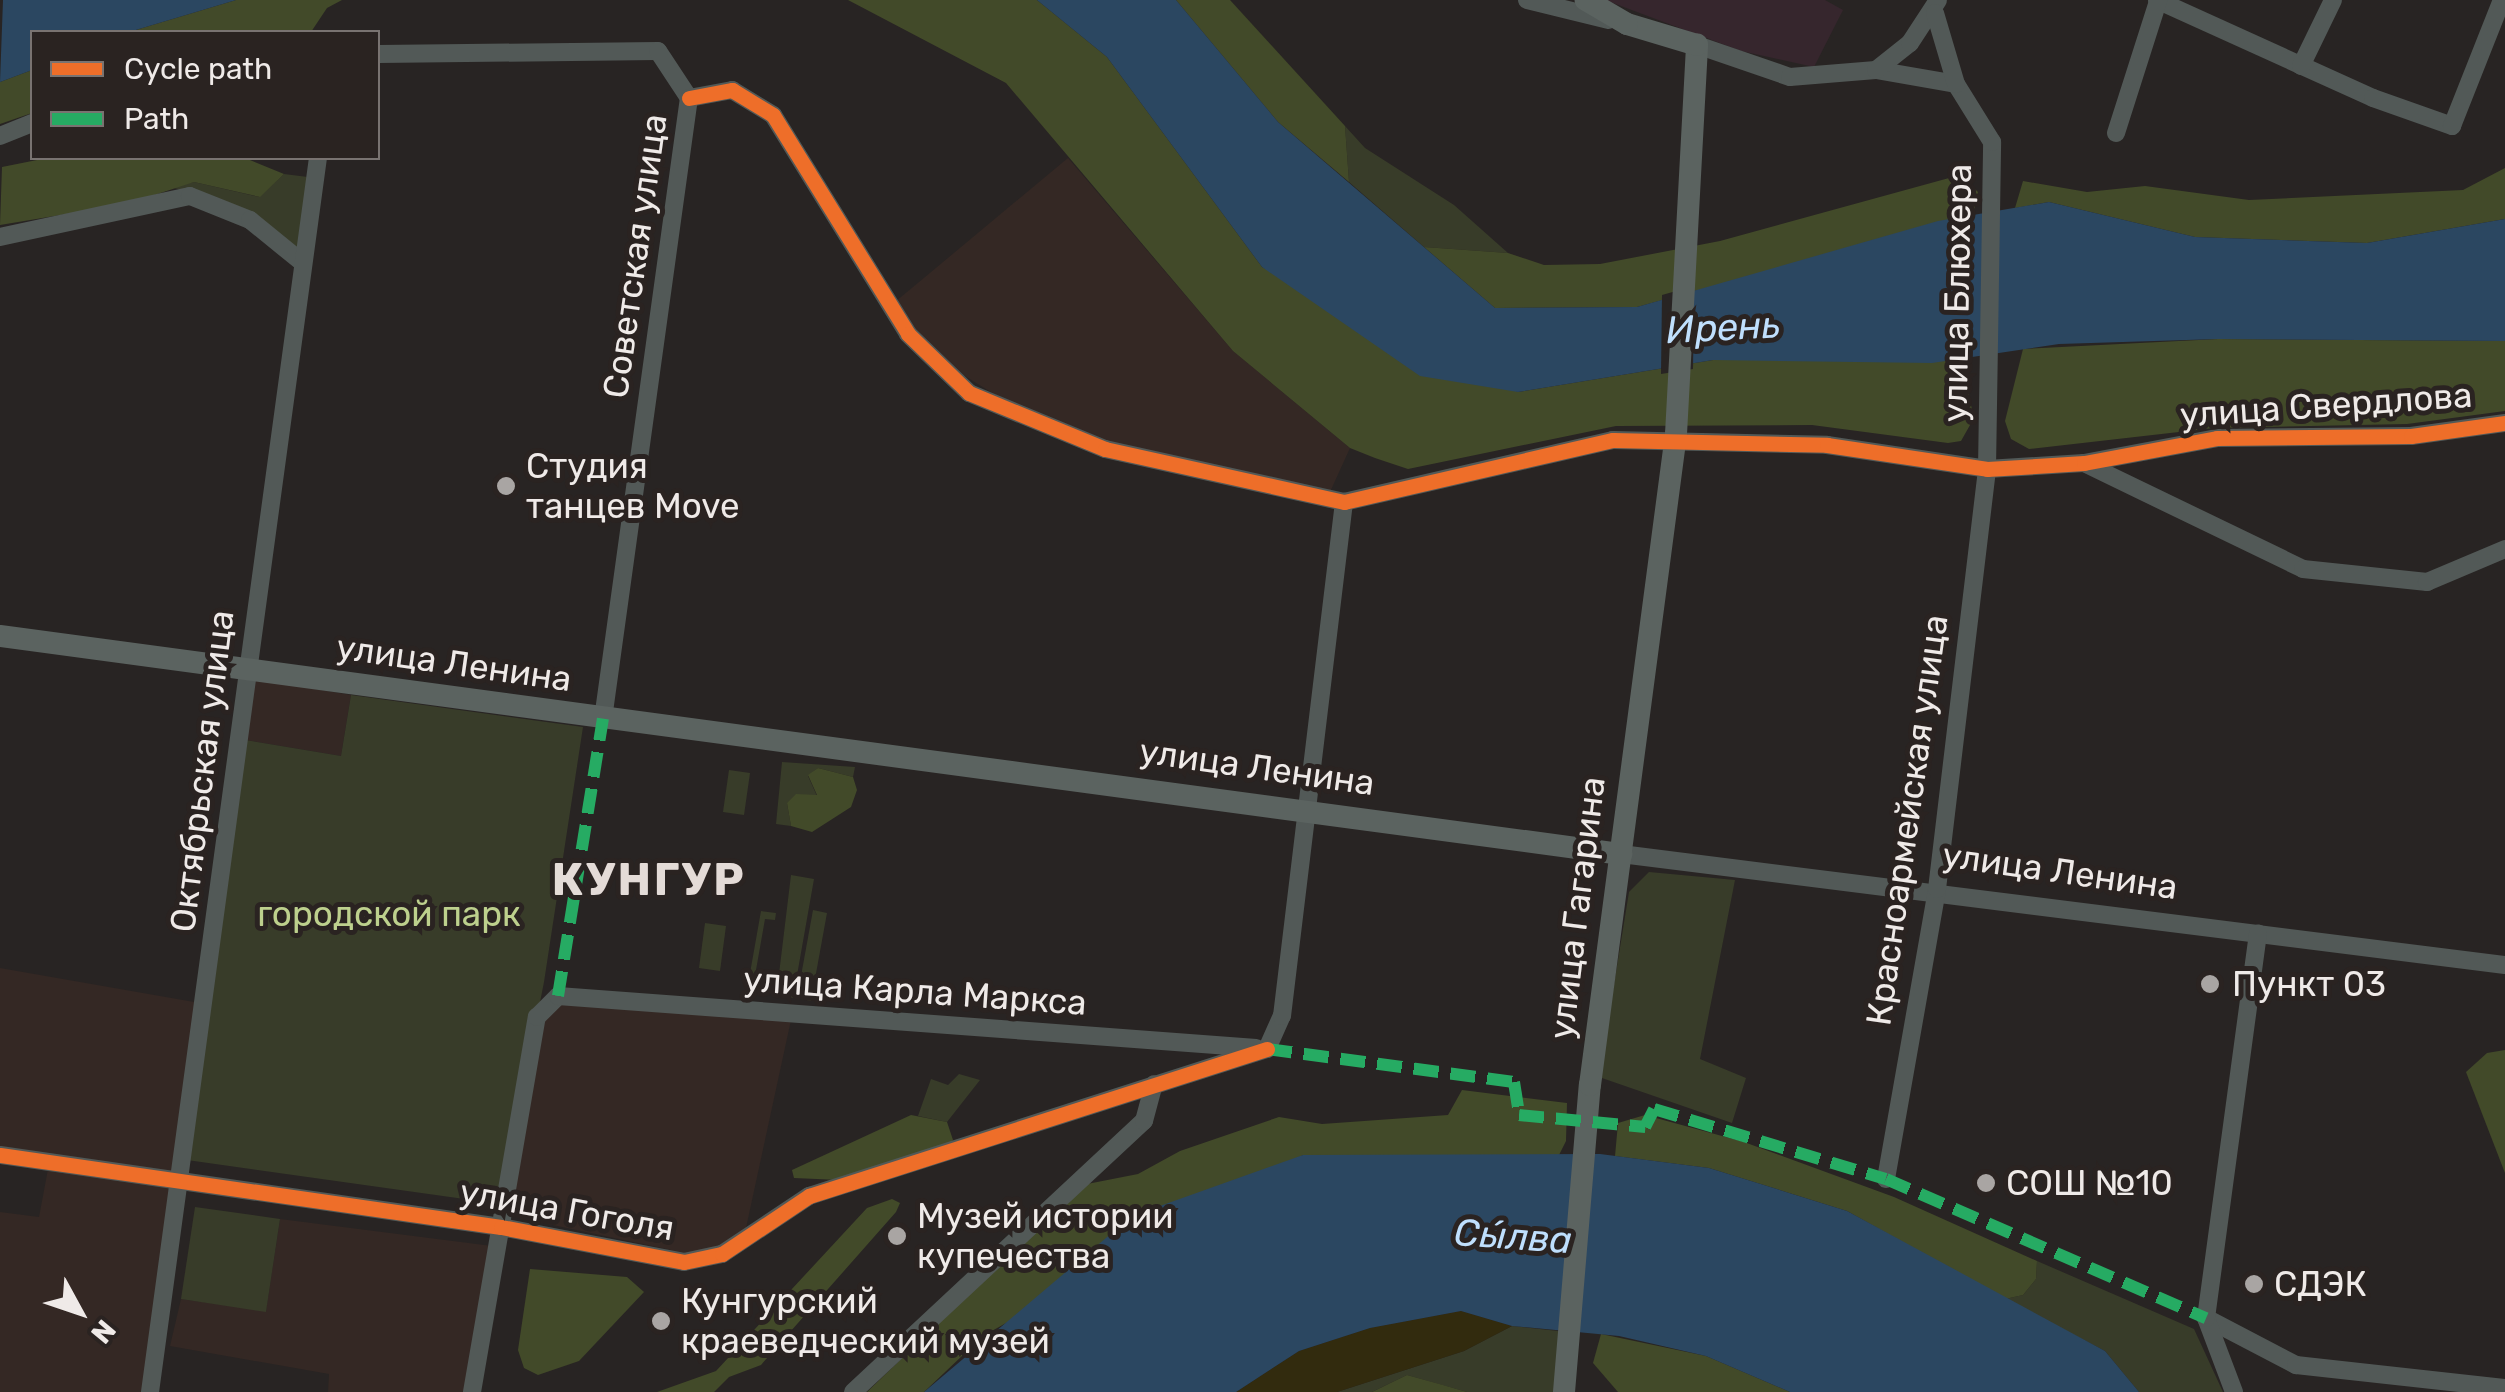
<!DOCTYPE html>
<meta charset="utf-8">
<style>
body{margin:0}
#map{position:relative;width:2505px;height:1392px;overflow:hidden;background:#282423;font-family:Rubik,sans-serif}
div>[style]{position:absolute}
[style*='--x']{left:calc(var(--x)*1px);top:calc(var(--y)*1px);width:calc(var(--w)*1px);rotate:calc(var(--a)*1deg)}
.built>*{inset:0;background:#342824}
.industrial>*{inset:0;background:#36262d}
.green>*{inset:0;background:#383c29}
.forest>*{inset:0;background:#424a29}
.sand>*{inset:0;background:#322b0e}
.water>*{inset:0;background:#2b4761}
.pier>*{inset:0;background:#282423}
.minor>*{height:18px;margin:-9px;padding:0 9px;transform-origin:9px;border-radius:9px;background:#525957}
.major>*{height:22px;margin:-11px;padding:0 11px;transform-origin:11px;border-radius:11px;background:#5b6360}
.quiet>*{height:12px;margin-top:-6px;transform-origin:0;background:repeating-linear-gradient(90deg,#26ab63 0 25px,transparent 0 37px)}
.cycleway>*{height:15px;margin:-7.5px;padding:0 7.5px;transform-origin:7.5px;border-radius:7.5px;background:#ee6e29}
.dots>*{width:28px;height:28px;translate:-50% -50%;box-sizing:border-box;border:5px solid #2a2321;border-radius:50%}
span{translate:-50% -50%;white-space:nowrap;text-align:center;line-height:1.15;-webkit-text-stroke:10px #2a2321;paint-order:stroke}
.street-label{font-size:35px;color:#efeae8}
.poi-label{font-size:35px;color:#efeae8}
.left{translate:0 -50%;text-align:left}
.park-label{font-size:35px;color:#bdd08d}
.water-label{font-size:38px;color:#bfdffd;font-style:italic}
.district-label{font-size:45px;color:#e4dbd7;font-weight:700;letter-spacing:2.5px}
.legend{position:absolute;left:30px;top:30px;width:350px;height:130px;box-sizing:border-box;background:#2a2321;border:2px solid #797371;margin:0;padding:12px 18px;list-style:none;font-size:30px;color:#efeae8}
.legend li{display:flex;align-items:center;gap:20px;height:50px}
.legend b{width:50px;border:2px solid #797371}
.north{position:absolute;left:30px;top:1262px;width:100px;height:100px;-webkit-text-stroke:8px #2a2321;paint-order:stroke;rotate:130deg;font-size:28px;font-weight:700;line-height:40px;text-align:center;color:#efeae8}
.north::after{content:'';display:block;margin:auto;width:35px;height:45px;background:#efeae8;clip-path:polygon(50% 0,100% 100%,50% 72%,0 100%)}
</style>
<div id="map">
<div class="built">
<i style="clip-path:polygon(1068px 158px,1233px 351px,1350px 448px,1330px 492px,1107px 442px,1007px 402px,952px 368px,912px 328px,895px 302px)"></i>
<i style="clip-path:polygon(255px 679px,351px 695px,341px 756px,245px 740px)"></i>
<i style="clip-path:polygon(0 968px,200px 1003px,174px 1179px,0 1147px)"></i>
<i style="clip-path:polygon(560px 1001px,791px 1020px,746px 1228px,721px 1251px,690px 1254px,510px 1216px,541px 1020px)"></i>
<i style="clip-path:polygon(48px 1169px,170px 1188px,143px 1392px,0 1392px,0 1212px,39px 1217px)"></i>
<i style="clip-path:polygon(280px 1219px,492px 1246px,468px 1392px,328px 1392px,329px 1374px,170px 1346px,181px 1299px,266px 1311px)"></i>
</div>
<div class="industrial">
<i style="clip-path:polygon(1605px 0,1825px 0,1843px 10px,1814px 67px,1741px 51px)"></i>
</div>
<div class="green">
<i style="clip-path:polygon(1345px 126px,1365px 148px,1454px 205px,1508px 253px,1424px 247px,1349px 182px)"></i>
<i style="clip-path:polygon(284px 174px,308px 177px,298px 251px,197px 193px,169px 187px,194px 182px,259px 197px)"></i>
<i style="clip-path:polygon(351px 695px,583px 727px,544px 982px,500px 1204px,187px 1160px,245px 740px,341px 756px)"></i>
<i style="clip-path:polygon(782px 762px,855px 767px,853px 777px,818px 768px,808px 776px,817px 796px,787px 803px,791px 826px,776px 824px)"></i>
<i style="clip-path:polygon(729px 770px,750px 773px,744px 815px,723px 812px)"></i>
<i style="clip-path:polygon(1649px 872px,1735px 880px,1700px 1059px,1746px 1078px,1732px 1123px,1599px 1077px,1629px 892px)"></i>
<i style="clip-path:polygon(791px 875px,814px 879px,793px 998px,747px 990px,761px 911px,776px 913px,775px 920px,765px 919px,756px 970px,758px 976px,779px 974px)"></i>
<i style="clip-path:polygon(813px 910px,827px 913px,811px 1001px,797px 998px)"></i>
<i style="clip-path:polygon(705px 923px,726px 926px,720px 971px,699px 968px)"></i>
<i style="clip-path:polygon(959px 1074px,980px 1080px,947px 1122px,918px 1116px,931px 1079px,948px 1085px)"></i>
<i style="clip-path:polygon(195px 1207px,280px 1219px,266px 1312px,181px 1299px)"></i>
<i style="clip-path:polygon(2037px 1261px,2194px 1329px,2223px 1392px,2139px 1392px,2105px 1351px,2005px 1299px,2023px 1295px,2036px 1279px)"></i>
<i style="clip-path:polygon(1512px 1326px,1558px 1331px,1558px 1392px,1467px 1392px,1407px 1375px,1372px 1392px,1337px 1392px,1464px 1351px)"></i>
</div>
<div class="forest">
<i style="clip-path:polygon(236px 0,342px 0,327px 8px,311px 32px,129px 32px)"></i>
<i style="clip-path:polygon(848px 0,1037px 0,1107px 57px,1262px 267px,1518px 392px,1713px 360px,1960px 358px,1974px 418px,1961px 441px,1948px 443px,1812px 425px,1616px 426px,1408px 469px,1375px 458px,1350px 448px,1233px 351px,1006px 83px)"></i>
<i style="clip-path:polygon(1176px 0,1230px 0,1345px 126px,1349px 182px,1278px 122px)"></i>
<i style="clip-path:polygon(32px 70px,32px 113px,0 124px,0 82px)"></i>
<i style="clip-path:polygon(47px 158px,245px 158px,284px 174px,260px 197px,194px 182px,127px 204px,0 225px,2px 167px)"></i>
<i style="clip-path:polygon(2505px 168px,2505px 219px,2367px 243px,2195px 237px,2049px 202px,2015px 208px,2023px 181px,2087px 192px,2145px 186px,2249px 200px,2463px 190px)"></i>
<i style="clip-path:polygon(1960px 175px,1978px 192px,1973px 215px,1637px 307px,1495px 308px,1424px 247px,1508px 253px,1544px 265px,1600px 264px,1720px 241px)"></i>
<i style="clip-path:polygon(2218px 339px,2505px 341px,2505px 411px,2407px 424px,2214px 428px,2029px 449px,2011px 439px,2005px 421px,2023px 349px)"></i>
<i style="clip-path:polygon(818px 768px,853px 777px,857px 790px,851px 807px,812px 832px,791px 826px,787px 803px,796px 794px,817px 795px,808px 775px)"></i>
<i style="clip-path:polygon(2505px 1050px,2505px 1173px,2466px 1072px,2487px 1053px)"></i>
<i style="clip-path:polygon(1462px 1090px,1567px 1103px,1566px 1141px,1559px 1155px,1303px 1155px,983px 1336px,924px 1392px,867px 1392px,1082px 1185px,1138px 1174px,1180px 1151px,1279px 1117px,1322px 1124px,1448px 1115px)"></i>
<i style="clip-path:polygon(911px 1115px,947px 1122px,953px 1140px,946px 1149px,839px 1180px,794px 1178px,792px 1170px)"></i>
<i style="clip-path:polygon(1645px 1115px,1744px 1142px,1894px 1197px,2037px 1261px,2036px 1279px,2023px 1295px,2005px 1299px,1847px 1211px,1709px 1168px,1615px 1156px,1618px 1123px)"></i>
<i style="clip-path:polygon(892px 1199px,900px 1203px,896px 1212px,761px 1365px,729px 1377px,714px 1392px,657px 1392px,716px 1371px,867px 1208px)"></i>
<i style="clip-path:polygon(530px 1269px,627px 1277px,644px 1292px,579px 1361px,538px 1375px,524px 1368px,518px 1350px)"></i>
<i style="clip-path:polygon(1601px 1334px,1706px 1356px,1790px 1392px,1618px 1392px,1593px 1363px)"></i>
<i style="clip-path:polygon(1407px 1375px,1443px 1385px,1467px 1392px,1372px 1392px)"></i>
</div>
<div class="sand">
<i style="clip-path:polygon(1461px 1311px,1512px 1326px,1464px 1351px,1337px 1392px,1236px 1392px,1299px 1351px,1370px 1328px)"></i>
</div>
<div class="water">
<i style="clip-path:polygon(236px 0,129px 32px,32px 32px,32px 70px,0 82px,3px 0)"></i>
<i style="clip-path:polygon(1037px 0,1176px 0,1278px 122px,1495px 308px,1637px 307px,1938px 221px,2049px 202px,2195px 237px,2367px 243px,2505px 219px,2505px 341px,2218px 339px,2059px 344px,1932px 363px,1713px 360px,1518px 392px,1420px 376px,1262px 267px,1107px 57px)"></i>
<i style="clip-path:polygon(1600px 1154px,1709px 1168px,1847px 1211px,2105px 1351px,2139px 1392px,1790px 1392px,1706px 1356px,1619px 1336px,1512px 1326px,1461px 1311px,1370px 1328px,1299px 1351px,1236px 1392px,924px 1392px,1132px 1216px,1303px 1155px)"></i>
</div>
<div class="pier">
<i style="clip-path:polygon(1694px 286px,1693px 369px,1661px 374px,1662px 295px)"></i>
</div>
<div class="minor">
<i style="--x:1527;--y:0;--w:84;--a:13.7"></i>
<i style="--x:2157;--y:0;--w:237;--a:24.4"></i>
<i style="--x:2373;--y:98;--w:84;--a:19.5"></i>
<i style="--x:2452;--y:126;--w:136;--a:-68.4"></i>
<i style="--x:1697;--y:45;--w:98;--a:19"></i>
<i style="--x:1790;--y:77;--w:86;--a:-4.7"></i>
<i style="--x:1876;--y:70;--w:81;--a:9.9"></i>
<i style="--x:378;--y:54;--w:280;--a:-0.6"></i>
<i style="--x:658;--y:51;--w:56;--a:56.6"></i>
<i style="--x:2301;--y:66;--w:73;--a:-64.1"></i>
<i style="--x:1876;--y:70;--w:43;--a:-38.5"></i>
<i style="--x:1910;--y:43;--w:51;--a:-56.9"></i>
<i style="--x:689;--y:98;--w:44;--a:-10.5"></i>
<i style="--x:732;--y:90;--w:48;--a:31.4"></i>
<i style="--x:773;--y:115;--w:257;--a:58.3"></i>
<i style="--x:908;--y:334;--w:85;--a:44"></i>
<i style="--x:969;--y:393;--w:147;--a:22.4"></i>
<i style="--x:1105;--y:449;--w:245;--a:12.5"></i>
<i style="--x:1344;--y:502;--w:276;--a:-13"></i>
<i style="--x:1613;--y:440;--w:214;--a:1.3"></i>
<i style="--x:1827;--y:445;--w:162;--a:8.5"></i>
<i style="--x:1987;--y:469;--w:97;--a:-3.5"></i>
<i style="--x:2084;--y:463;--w:135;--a:-10.6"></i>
<i style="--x:2217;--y:438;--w:194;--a:-0.6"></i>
<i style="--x:2411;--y:436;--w:95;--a:-7.9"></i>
<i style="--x:2116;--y:133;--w:139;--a:-72.3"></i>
<i style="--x:0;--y:136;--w:35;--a:-22"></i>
<i style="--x:0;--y:237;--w:194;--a:-12.2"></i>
<i style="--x:190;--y:196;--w:65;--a:21.8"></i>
<i style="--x:250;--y:220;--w:68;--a:39.1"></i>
<i style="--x:2084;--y:463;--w:243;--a:25.8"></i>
<i style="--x:2303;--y:569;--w:125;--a:6"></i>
<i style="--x:2427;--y:582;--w:85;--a:-22.9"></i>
<i style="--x:603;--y:719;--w:627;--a:-82.12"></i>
<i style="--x:1621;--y:854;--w:891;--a:7.16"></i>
<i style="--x:1267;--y:1049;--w:36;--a:-66"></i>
<i style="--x:1282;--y:1016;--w:518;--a:-83.12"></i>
<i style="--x:0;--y:1155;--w:506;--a:8.18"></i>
<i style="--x:501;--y:1227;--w:186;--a:10.8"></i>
<i style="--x:684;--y:1262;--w:39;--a:-12"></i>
<i style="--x:722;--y:1254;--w:105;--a:-33.7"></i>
<i style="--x:809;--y:1196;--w:481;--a:-17.8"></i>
<i style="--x:1886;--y:1179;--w:294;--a:-80"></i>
<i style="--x:1937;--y:889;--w:423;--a:-83.2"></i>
<i style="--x:1987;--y:469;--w:327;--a:-89.1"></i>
<i style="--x:1992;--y:142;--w:68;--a:-121.8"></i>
<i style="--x:1956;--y:84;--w:74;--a:-106.5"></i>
<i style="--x:2206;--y:1318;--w:102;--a:27.6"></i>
<i style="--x:2296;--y:1365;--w:210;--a:6.3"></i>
<i style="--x:150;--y:1392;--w:1245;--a:-82.25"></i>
<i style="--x:472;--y:1392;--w:381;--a:-80.2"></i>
<i style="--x:537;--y:1017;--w:30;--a:-45"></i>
<i style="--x:558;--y:996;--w:700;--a:4.26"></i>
<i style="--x:853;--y:1392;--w:398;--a:-43"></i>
<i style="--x:1144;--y:1121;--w:38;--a:-75"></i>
<i style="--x:2234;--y:1392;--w:79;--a:-110.7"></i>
<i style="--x:2206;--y:1318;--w:388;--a:-82.3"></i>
</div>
<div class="major">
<i style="--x:0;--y:636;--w:1636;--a:7.66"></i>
<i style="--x:1564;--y:1392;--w:308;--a:-85.2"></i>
<i style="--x:1590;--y:1085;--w:657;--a:-82.47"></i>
<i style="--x:1676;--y:434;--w:390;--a:-86.9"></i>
<i style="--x:1697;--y:45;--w:73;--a:-163.3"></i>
<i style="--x:1627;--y:24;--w:48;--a:-149.7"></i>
</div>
<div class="quiet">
<i style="--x:558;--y:996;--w:281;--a:-80.8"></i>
<i style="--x:1267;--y:1049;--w:249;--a:7.6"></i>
<i style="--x:1514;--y:1082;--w:33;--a:81"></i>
<i style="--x:1519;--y:1115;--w:127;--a:5.4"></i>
<i style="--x:1645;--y:1127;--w:20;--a:-63"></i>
<i style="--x:1654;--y:1109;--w:242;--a:16.8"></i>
<i style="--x:1886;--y:1179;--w:349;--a:23.5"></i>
</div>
<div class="cycleway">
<i style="--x:689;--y:98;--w:44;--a:-10.5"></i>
<i style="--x:732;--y:90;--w:48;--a:31.4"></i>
<i style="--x:773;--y:115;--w:257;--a:58.3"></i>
<i style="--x:908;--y:334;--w:85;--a:44"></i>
<i style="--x:969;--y:393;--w:147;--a:22.4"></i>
<i style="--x:1105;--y:449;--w:245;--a:12.5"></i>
<i style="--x:1344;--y:502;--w:276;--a:-13"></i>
<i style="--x:1613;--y:440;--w:214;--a:1.3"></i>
<i style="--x:1827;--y:445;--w:162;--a:8.5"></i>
<i style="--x:1987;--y:469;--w:97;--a:-3.5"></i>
<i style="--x:2084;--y:463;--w:135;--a:-10.6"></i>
<i style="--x:2217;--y:438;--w:194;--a:-0.6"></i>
<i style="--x:2411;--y:436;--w:95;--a:-7.9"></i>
<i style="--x:0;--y:1155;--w:506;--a:8.18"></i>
<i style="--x:501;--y:1227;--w:186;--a:10.8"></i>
<i style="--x:684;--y:1262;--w:39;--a:-12"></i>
<i style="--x:722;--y:1254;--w:105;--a:-33.7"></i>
<i style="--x:809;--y:1196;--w:481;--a:-17.8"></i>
</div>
<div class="dots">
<i style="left:506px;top:486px;background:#a9a5a3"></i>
<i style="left:2210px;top:984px;background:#a9a5a3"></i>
<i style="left:1986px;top:1183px;background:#a9a5a3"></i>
<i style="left:897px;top:1236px;background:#a9a5a3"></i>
<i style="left:2254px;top:1284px;background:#a9a5a3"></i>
<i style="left:661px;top:1321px;background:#a9a5a3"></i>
</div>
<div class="street-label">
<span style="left:635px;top:256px;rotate:-82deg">Советская улица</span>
<span style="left:1957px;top:293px;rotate:-89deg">улица Блюхера</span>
<span style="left:2326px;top:405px;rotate:-4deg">улица Свердлова</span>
<span style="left:454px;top:663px;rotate:8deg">улица Ленина</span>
<span style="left:1257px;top:767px;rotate:8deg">улица Ленина</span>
<span style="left:202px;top:771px;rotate:-83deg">Октябрьская улица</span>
<span style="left:1907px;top:820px;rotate:-82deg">Красноармейская улица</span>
<span style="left:2060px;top:871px;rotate:8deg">улица Ленина</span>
<span style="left:1577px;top:908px;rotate:-83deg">улица Гагарина</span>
<span style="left:915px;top:991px;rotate:4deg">улица Карла Маркса</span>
<span style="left:567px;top:1210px;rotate:10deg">улица Гоголя</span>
</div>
<div class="poi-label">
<span class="left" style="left:526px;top:486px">Студия<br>танцев Move</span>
<span class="left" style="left:2232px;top:984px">Пункт 03</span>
<span class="left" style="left:2006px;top:1183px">СОШ №10</span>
<span class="left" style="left:917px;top:1236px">Музей истории<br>купечества</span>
<span class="left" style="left:2274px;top:1284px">СДЭК</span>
<span class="left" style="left:681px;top:1321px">Кунгурский<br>краеведческий музей</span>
</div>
<div class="park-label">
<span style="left:389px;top:914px">городской парк</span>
</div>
<div class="water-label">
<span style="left:1723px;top:328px;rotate:-3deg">Ирень</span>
<span style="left:1513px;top:1237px;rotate:4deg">Сы́лва</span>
</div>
<div class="district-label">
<span style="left:649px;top:880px">КУНГУР</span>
</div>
<ul class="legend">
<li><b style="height:12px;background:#ee6e29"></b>Cycle path</li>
<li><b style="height:12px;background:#26ab63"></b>Path</li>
</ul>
<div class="north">N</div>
</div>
